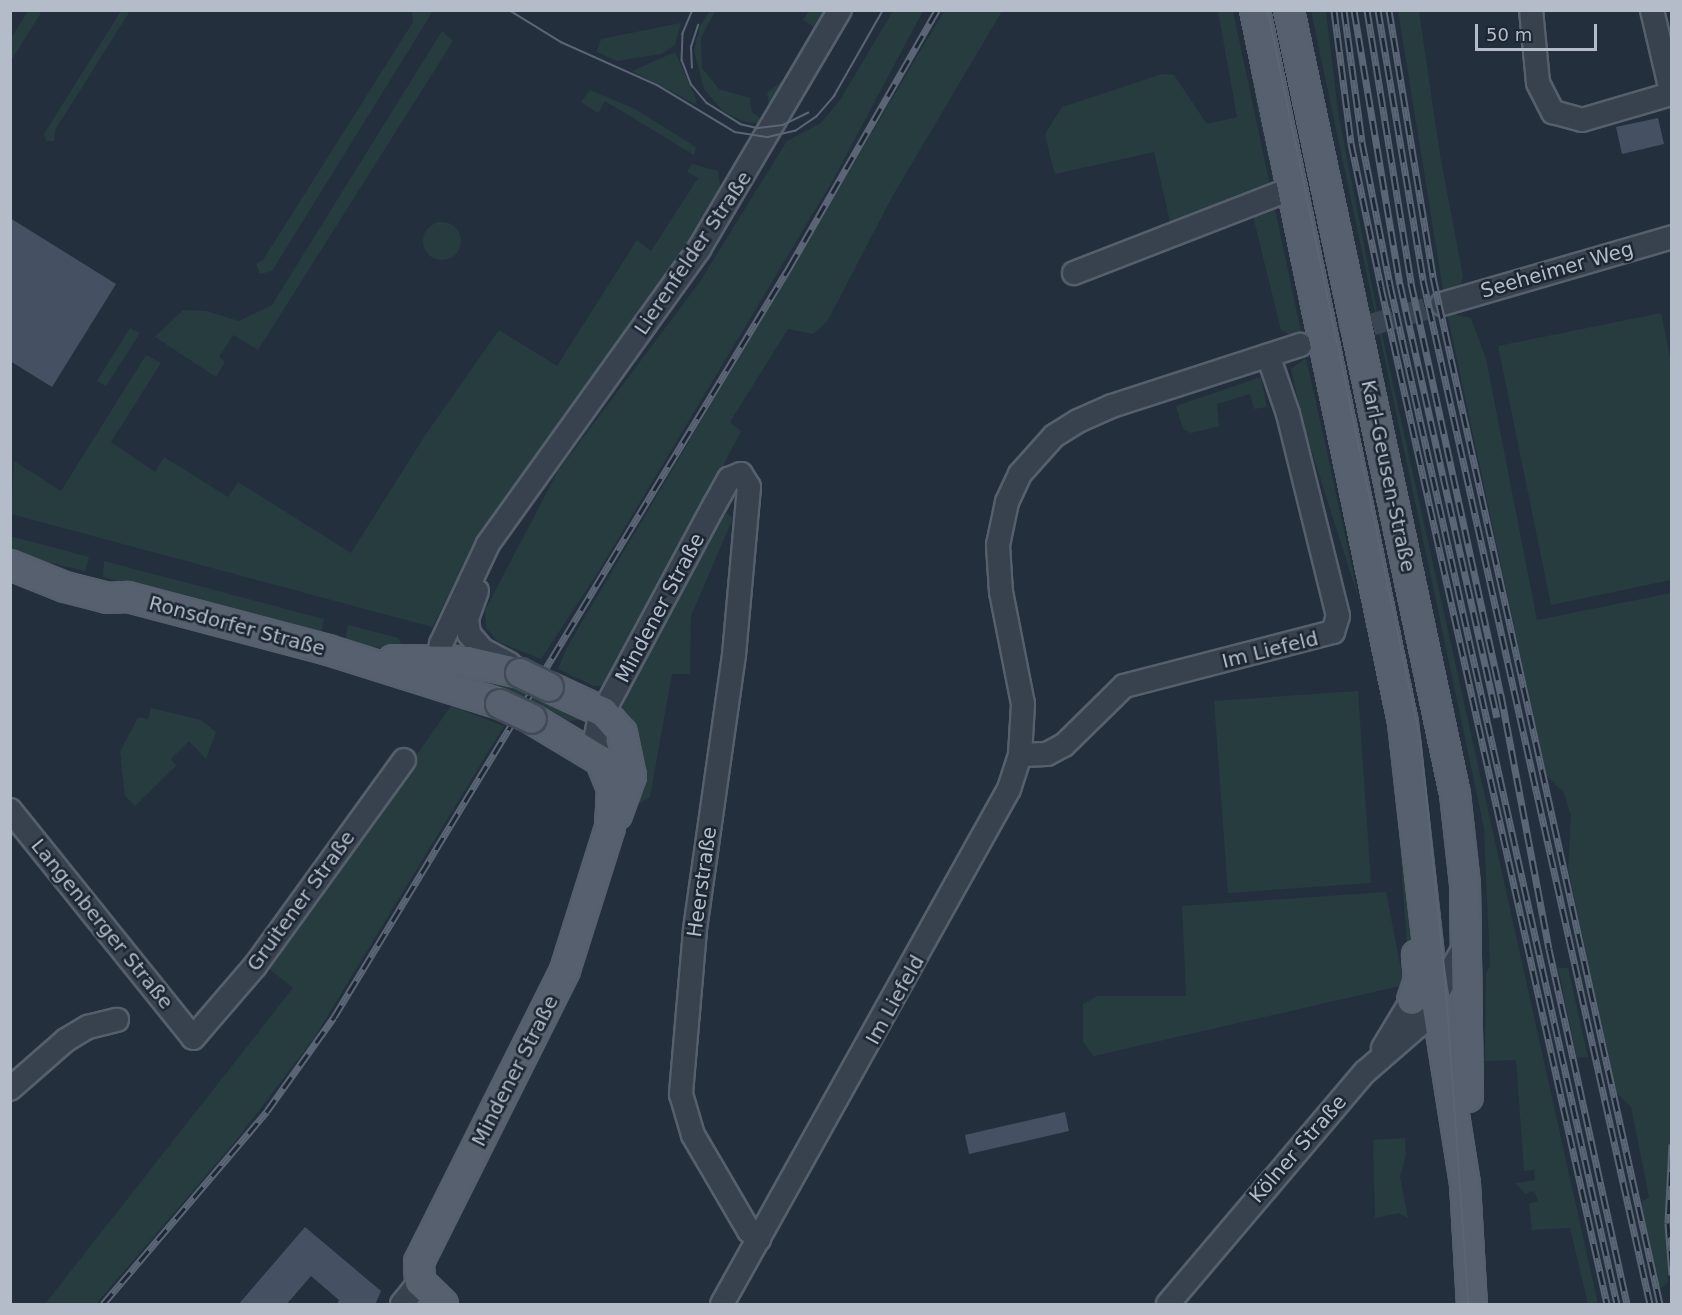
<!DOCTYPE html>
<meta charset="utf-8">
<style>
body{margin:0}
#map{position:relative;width:1682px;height:1315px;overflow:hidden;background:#242f3e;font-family:"DejaVu Sans",sans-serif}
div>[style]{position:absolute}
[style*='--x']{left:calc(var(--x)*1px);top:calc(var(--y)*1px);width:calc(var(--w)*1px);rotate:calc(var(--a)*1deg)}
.green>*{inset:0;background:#263c3f}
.round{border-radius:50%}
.building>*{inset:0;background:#455162}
.minor-tunnel>*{height:22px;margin-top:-11px;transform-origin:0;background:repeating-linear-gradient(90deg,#3a4453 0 22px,transparent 0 33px)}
.major-tunnel>*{height:28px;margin-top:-14px;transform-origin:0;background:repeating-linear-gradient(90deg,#3a4453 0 28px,transparent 0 42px)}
.roads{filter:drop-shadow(2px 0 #565f6c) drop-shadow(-2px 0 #565f6c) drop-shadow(0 2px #565f6c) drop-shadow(0 -2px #565f6c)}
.minor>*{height:22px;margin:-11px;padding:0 11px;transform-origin:11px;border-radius:11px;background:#38414e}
.major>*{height:28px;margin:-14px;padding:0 14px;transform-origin:14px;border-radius:14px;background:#56606e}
.tram>*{height:1.5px;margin:-0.75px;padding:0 0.75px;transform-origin:0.75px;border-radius:0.75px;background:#5a6575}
.rail>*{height:7px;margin-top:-3.5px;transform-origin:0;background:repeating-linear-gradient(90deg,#1d2633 0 14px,#5a6575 0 28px);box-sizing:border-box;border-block:2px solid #5a6575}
.bridges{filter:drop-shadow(2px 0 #414a57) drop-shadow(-2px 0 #414a57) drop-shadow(0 2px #414a57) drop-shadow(0 -2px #414a57)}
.major-bridge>*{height:28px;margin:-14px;padding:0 14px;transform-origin:14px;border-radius:14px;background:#56606e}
span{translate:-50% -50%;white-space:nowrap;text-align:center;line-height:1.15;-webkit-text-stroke:5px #1d2633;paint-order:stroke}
.street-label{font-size:20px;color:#b4bcc9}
.frame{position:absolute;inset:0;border:12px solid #b4bcc9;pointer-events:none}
.scale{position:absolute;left:1475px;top:24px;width:122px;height:27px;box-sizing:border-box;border:3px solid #b4bcc9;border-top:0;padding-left:8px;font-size:18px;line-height:21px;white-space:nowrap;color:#b4bcc9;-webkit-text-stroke:4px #1d2633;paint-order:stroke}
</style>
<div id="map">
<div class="green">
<i style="clip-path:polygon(28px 11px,42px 11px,11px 61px,11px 38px)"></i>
<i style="clip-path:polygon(121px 11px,130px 11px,55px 130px,54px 141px,46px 141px,44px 134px)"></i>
<i style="clip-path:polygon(412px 11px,433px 11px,272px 271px,260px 274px,256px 264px,263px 260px,413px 22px)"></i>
<i style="clip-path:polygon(710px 11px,715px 11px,701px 38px,702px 68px,719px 89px,750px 98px,752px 112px,764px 121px,770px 110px,767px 93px,785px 78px,814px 27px,803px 20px,809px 11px,832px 11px,768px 125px,742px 121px,723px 111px,704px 89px,694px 51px,700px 26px)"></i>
<i style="clip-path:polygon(893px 11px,923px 11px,833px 180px,597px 574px,541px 659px,499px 642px,486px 628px,485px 610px,558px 471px,699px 283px,787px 141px,821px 123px,840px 100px)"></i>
<i style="clip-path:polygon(944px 11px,1002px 11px,892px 197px,827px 322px,813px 334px,788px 329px,730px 422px,741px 431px,615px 677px,603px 686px,594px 686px,558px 669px,566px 649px)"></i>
<i style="clip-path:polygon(1218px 11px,1233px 11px,1303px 341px,1281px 330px,1251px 208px,1171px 226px,1154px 152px,1055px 174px,1050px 156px,1045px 134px,1062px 107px,1162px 74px,1174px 75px,1207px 124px,1237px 117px)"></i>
<i style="clip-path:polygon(1240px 11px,1278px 187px,1275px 189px,1258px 112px)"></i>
<i style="clip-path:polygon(1311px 11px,1326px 11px,1338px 112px,1379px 321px,1598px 1304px,1588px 1304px,1570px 1228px,1532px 1230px,1529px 1204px,1538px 1201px,1534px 1191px,1525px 1194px,1516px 1183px,1535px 1180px,1534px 1170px,1524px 1171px,1516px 1060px,1485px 1061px,1486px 973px,1490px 966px,1484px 828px)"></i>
<i style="clip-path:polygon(1398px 11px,1419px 11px,1440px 155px,1463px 276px,1460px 288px,1444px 296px)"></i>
<i style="clip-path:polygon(681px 23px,675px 45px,661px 54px,617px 61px,597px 52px,601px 39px)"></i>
<i style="clip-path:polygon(442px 31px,453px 41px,258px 350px,233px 335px,219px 357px,225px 362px,216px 377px,155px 337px,183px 310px,206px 311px,239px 321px,272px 305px)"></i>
<i style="clip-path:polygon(675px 52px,697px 101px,695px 104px,632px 71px)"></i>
<i style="clip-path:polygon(590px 90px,635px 109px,696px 147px,694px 155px,605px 101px,598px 113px,581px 102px)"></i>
<i style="clip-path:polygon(692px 164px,718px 171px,722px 198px,474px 549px,432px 627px,11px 514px,14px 461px,61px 491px,146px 355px,161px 363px,111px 442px,155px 472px,164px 457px,228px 497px,238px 482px,351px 553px,426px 434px,499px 330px,557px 366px,637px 240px,651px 251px,698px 178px,687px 172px)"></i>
<i class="round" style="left:423px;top:222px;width:38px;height:38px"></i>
<i style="clip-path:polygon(1447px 313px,1471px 318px,1486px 359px,1537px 620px,1671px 593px,1672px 1126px,1666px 1187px,1668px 1282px,1659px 1290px,1640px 1203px,1649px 1197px,1631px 1107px,1616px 1092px,1568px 868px,1571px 816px,1564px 793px,1546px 775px)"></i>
<i style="clip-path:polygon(1661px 313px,1672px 366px,1671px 580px,1551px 605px,1498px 346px)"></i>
<i style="clip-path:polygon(130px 328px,140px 333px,106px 386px,97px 381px)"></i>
<i style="clip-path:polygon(1306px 358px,1325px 443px,1359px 600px,1303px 424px,1291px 369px)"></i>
<i style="clip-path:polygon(1261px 377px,1267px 407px,1254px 409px,1250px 394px,1217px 404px,1219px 426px,1191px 433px,1183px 429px,1176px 406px)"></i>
<i style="clip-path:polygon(720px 508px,733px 518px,691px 616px,690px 674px,672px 674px,650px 797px,633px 807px,622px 700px)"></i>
<i style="clip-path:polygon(10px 536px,89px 557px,85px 571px,11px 554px)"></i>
<i style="clip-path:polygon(104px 561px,324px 619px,321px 635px,103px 577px)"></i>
<i style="clip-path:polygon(348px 625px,398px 638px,406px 652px,345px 642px)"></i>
<i style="clip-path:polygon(479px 669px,589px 718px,565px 722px,465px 679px,463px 673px)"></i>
<i style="clip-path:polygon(1358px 691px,1371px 883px,1228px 893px,1214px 701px)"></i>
<i style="clip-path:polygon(451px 706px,504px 726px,314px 1038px,238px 1138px,96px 1304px,45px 1304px,293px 988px,268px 968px)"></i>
<i style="clip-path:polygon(151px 708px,201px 720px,216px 732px,206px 759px,189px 741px,171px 759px,176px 766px,135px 806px,125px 796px,120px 752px,138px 717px,148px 719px)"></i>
<i style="clip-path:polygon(1393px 744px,1400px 805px,1412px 959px,1408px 959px)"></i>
<i style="clip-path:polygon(1386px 892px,1404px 985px,1094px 1056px,1083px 1042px,1083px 1004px,1098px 996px,1186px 996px,1182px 906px)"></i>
<i style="clip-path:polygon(1558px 968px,1568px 968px,1588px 1057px,1577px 1058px)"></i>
<i style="clip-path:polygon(1405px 1138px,1406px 1155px,1400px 1177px,1408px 1218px,1399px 1213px,1375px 1218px,1373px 1140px)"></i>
</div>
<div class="building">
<i style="clip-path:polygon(1658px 118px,1664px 144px,1622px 154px,1616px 127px)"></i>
<i style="clip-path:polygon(10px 218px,116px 284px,52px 387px,10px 361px)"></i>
<i style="clip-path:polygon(1065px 1112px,1069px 1131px,969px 1154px,965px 1135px)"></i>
<i style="clip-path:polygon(305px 1227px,381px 1291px,375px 1305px,337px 1305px,339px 1300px,311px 1276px,286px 1305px,238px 1305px)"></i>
</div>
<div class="minor-tunnel">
<i style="--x:1309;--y:343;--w:139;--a:-16.3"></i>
</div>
<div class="major-tunnel">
<i style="--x:1671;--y:1304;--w:1;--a:0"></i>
</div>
<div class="roads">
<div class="minor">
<i style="--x:1531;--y:10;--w:73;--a:84.5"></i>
<i style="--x:1538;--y:83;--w:33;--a:63"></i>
<i style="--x:1553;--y:112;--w:30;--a:15"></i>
<i style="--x:1582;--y:120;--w:93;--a:-16.3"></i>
<i style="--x:1652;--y:10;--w:87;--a:76.8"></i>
<i style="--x:1074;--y:273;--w:233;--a:-21.2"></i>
<i style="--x:1442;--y:304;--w:240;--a:-16.2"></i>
<i style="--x:477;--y:591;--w:30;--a:110"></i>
<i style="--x:467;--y:619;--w:15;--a:82"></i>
<i style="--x:469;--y:634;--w:21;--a:49"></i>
<i style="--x:483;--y:650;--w:30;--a:28"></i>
<i style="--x:434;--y:677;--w:34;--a:-78"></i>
<i style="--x:441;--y:644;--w:110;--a:-64.8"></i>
<i style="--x:488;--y:544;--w:363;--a:-54.4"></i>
<i style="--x:699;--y:249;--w:277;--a:-59.5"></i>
<i style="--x:1020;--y:755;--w:27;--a:-2"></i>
<i style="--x:1047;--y:754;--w:19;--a:-28"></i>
<i style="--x:1064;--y:745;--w:84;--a:-44.5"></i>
<i style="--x:1124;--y:686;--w:216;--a:-14.5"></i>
<i style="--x:1333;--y:632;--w:17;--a:-73"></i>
<i style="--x:1338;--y:616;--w:208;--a:-103.9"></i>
<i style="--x:1288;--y:414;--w:62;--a:-108.7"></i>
<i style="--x:600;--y:760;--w:20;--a:-105"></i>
<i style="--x:595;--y:741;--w:21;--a:-79"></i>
<i style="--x:599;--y:720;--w:245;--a:-61.8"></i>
<i style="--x:715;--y:504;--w:29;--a:-61"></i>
<i style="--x:729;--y:479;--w:13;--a:-23"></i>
<i style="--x:741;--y:474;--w:15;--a:58"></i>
<i style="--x:749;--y:487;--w:169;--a:95.1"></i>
<i style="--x:734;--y:655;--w:278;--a:98.1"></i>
<i style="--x:695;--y:930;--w:165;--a:94.9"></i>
<i style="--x:681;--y:1094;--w:43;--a:73.7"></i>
<i style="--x:693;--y:1135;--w:111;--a:59.7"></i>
<i style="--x:749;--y:1231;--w:13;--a:39"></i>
<i style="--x:10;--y:810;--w:292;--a:51.2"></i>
<i style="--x:193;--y:1038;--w:95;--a:-49.3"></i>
<i style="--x:255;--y:966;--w:254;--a:-54.1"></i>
<i style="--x:1383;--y:1048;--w:56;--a:-58.9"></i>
<i style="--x:10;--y:1089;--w:74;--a:-41.2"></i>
<i style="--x:66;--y:1040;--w:26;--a:-31"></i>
<i style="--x:88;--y:1027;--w:30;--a:-14"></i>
<i style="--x:402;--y:1304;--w:28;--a:-51"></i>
<i style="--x:722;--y:1304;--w:590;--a:-60.87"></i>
<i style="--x:1009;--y:789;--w:36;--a:-72"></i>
<i style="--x:1020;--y:755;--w:51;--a:-86.6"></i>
<i style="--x:1023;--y:704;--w:114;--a:-101.1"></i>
<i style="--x:1001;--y:592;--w:47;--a:-93.7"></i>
<i style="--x:998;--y:545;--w:44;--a:-78.2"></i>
<i style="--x:1007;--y:502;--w:31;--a:-65"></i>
<i style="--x:1020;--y:474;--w:51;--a:-48.2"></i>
<i style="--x:1054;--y:436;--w:28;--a:-32"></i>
<i style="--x:1078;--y:421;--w:37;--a:-24"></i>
<i style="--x:1112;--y:406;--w:198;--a:-18"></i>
<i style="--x:1168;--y:1304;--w:304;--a:-49.7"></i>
<i style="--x:1365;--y:1072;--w:72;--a:-41"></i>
<i style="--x:1419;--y:1025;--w:89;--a:-59.7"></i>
</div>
<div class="major">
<i style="--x:1255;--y:10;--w:728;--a:78.27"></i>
<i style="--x:1403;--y:723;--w:242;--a:83.6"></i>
<i style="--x:1430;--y:963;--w:224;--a:81"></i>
<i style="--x:1465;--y:1184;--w:120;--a:86.7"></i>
<i style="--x:1289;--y:10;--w:801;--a:78.05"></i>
<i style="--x:1455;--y:794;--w:91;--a:83.7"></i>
<i style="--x:1465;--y:884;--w:213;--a:89.2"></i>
<i style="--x:10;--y:565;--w:59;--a:21.8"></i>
<i style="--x:65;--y:587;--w:44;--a:14.3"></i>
<i style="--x:108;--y:598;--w:20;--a:-3"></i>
<i style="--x:128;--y:597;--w:207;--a:14.8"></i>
<i style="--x:328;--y:650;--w:180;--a:17.4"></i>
<i style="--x:393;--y:660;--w:74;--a:0.8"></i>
<i style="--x:467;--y:661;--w:54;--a:12.8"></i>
<i style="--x:549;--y:687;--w:60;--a:24.8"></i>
<i style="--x:603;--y:712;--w:28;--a:48"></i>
<i style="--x:622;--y:733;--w:44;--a:78.2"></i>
<i style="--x:631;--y:776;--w:41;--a:109.7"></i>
<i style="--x:1412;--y:1000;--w:21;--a:-71"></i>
<i style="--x:1419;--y:980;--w:25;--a:-95"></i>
<i style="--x:443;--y:1304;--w:32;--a:-136"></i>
<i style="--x:420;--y:1282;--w:20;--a:-93"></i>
<i style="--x:419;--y:1262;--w:326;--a:-63.4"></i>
<i style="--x:565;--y:970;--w:150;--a:-72.5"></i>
<i style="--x:610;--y:827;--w:38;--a:-87"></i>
<i style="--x:612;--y:789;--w:31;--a:-112"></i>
<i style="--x:600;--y:760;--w:79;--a:-148.9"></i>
</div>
</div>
<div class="tram">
<i style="--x:509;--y:10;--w:61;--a:31.6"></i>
<i style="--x:561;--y:42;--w:105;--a:24.1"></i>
<i style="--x:657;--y:85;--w:91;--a:31.1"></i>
<i style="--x:735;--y:132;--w:33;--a:9"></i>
<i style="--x:768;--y:137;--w:28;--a:-13"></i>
<i style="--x:795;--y:131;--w:25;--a:-34"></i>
<i style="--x:816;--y:117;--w:28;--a:-49"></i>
<i style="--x:834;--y:96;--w:99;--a:-60.3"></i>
<i style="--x:693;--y:10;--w:26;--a:113"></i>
<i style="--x:683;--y:34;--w:26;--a:92"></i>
<i style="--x:682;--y:60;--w:26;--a:69"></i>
<i style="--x:691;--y:84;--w:25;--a:50"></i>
<i style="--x:707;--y:103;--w:39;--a:32"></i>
<i style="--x:740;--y:124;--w:18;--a:13"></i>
<i style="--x:758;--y:128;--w:25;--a:-7"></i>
<i style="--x:783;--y:125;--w:28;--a:-26"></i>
<i style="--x:1268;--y:10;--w:747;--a:78.18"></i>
<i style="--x:1421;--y:741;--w:245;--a:84.1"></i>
<i style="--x:1446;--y:985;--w:320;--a:85.9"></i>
<i style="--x:692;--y:68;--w:21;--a:-93"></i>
<i style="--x:691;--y:47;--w:23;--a:-72"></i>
</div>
<div class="rail">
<i style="--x:1334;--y:10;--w:134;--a:82.7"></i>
<i style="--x:1351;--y:143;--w:147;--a:78.2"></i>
<i style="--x:1381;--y:287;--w:1042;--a:77.47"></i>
<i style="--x:1344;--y:10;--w:133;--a:82.2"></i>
<i style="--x:1362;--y:142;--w:146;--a:78.9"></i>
<i style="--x:1390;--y:285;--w:1044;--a:77.44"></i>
<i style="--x:1354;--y:10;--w:278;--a:80.5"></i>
<i style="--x:1400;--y:284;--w:444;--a:77.4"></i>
<i style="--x:1367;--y:10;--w:277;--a:80.8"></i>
<i style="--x:1411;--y:283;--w:422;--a:77.7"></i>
<i style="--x:1501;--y:695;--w:258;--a:79.3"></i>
<i style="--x:1549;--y:949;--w:363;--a:77.6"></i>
<i style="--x:1378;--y:10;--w:274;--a:80.5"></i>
<i style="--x:1423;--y:280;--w:1049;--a:77.5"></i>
<i style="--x:1389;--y:10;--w:271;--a:80.6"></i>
<i style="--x:1433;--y:277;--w:1052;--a:77.54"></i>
<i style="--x:1672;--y:1144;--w:79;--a:92.9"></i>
<i style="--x:1668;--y:1223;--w:52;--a:85.6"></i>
<i style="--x:103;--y:1304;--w:253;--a:-49.6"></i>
<i style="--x:267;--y:1111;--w:115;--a:-54.5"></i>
<i style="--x:334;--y:1017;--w:879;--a:-58.73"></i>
<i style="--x:790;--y:266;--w:295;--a:-60.1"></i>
</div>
<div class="bridges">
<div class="major-bridge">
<i style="--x:520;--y:673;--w:32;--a:26"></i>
<i style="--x:500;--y:704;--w:35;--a:25"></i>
</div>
</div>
<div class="street-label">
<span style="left:693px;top:253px;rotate:-56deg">Lierenfelder Straße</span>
<span style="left:1557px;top:270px;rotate:-16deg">Seeheimer Weg</span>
<span style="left:1388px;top:476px;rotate:78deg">Karl-Geusen-Straße</span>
<span style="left:660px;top:608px;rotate:-62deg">Mindener Straße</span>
<span style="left:237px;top:626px;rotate:15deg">Ronsdorfer Straße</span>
<span style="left:1270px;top:650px;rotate:-14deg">Im Liefeld</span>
<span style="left:702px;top:882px;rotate:-82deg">Heerstraße</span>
<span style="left:301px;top:901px;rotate:-54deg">Gruitener Straße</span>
<span style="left:102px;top:924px;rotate:51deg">Langenberger Straße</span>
<span style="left:895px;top:1000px;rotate:-61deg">Im Liefeld</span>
<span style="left:515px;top:1071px;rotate:-63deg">Mindener Straße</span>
<span style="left:1298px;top:1149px;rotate:-49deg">Kölner Straße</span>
</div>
<div class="frame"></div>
<div class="scale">50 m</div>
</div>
